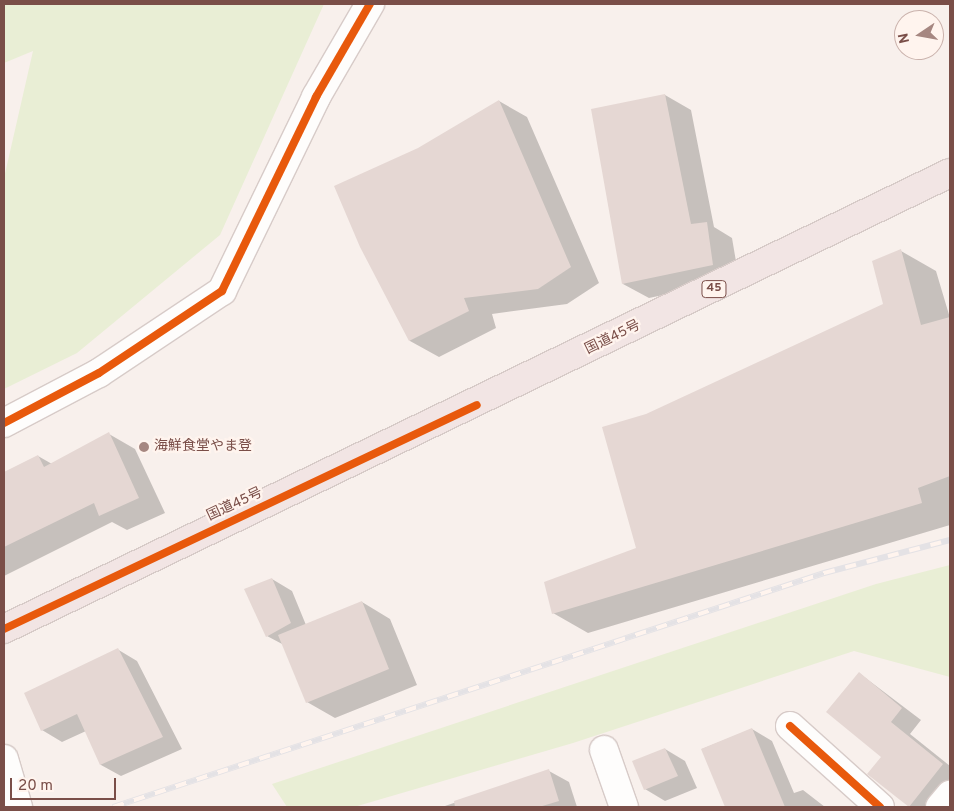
<!DOCTYPE html>
<meta charset="utf-8">
<style>
body{margin:0}
#map{position:relative;width:954px;height:811px;overflow:hidden;background:#f8f0ec;font-family:Overpass,"Noto Sans JP",sans-serif}
div>[style]{position:absolute}
[style*='--x']{left:calc(var(--x)*1px);top:calc(var(--y)*1px);width:calc(var(--w)*1px);rotate:calc(var(--a)*1deg)}
.green>*{inset:0;background:#e9eed5}
.shadow>*{inset:0;background:#0003}
.building>*{inset:0;background:#e5d7d3}
.roads{filter:drop-shadow(1px 0 #d7cbc8) drop-shadow(-1px 0 #d7cbc8) drop-shadow(0 1px #d7cbc8) drop-shadow(0 -1px #d7cbc8)}
.minor>*{height:28px;margin:-14px;padding:0 14px;transform-origin:14px;border-radius:14px;background:#fefdfc}
.highway>*{height:28px;margin:-14px;padding:0 14px;transform-origin:14px;border-radius:14px;background:#f2e5e4}
.rail>*{height:5.5px;margin-top:-2.75px;transform-origin:0;background:repeating-linear-gradient(90deg,#fff4ee 0 11px,#e4e2e5 0 22px);box-sizing:border-box;border-block:1px solid #e4e2e5}
.cycleway>*{height:8px;margin:-4px;padding:0 4px;transform-origin:4px;border-radius:4px;background:#e8590c}
.dots>*{width:14px;height:14px;translate:-50% -50%;box-sizing:border-box;border:2px solid #fff4ee;border-radius:50%}
span{translate:-50% -50%;white-space:nowrap;text-align:center;line-height:1.15;-webkit-text-stroke:4.5px #fff4ee;paint-order:stroke}
.shield-label span{padding:1px 4px;background:#fff4ee;border:1px solid;border-radius:4px;-webkit-text-stroke-width:0}
.shield-label{font-size:12px;color:#7a4e48;font-weight:700}
.street-label{font-size:14px;color:#7a4e48}
.poi-label{font-size:14px;color:#7a4e48}
.left{translate:0 -50%;text-align:left}
.frame{position:absolute;inset:0;border:5px solid #7a4e48;pointer-events:none}
.north{position:absolute;left:894px;top:10px;width:50px;height:50px;box-sizing:border-box;background:#fff4ee;border:1px solid #cab2ac;border-radius:50%;rotate:258deg;font-size:14px;font-weight:700;line-height:20px;text-align:center;color:#7a4e48}
.north::after{content:'';display:block;margin:auto;width:18px;height:22px;background:#a68781;clip-path:polygon(50% 0,100% 100%,50% 72%,0 100%)}
.scale{position:absolute;left:10px;top:778px;width:106px;height:22px;box-sizing:border-box;border:2px solid #7a4e48;border-top:0;padding-left:6px;font-size:15px;line-height:18px;white-space:nowrap;color:#7a4e48;-webkit-text-stroke:4px #fff4ee;paint-order:stroke}
</style>
<div id="map">
<div class="green">
<i style="clip-path:polygon(4px 4px,324px 4px,220px 235px,77px 353px,4px 389px,4px 178px,33px 51px,4px 63px)"></i>
<i style="clip-path:polygon(950px 565px,950px 677px,854px 651px,573px 743px,354px 807px,287px 807px,272px 784px,876px 584px)"></i>
</div>
<div class="shadow">
<i style="clip-path:polygon(665px 95px,691px 110px,714px 227px,732px 238px,739px 279px,649px 298px,623px 284px)"></i>
<i style="clip-path:polygon(499px 101px,527px 117px,599px 283px,567px 304px,492px 314px,496px 328px,439px 357px,410px 341px,361px 247px,418px 149px)"></i>
<i style="clip-path:polygon(901px 251px,936px 271px,950px 318px,950px 525px,588px 633px,553px 613px,638px 549px,646px 415px,885px 304px)"></i>
<i style="clip-path:polygon(109px 434px,135px 449px,165px 513px,127px 530px,112px 522px,4px 576px,4px 473px,38px 456px,52px 464px)"></i>
<i style="clip-path:polygon(272px 579px,292px 591px,306px 625px,362px 602px,390px 619px,417px 685px,335px 718px,307px 702px,284px 645px,267px 636px)"></i>
<i style="clip-path:polygon(117px 649px,137px 661px,182px 749px,121px 776px,101px 765px,86px 731px,62px 742px,42px 730px)"></i>
<i style="clip-path:polygon(859px 673px,921px 720px,910px 734px,950px 766px,950px 792px,938px 807px,911px 807px,869px 774px,883px 756px)"></i>
<i style="clip-path:polygon(752px 729px,772px 741px,794px 793px,803px 790px,825px 807px,726px 807px,702px 749px)"></i>
<i style="clip-path:polygon(665px 749px,685px 761px,697px 788px,665px 801px,645px 789px)"></i>
<i style="clip-path:polygon(549px 771px,569px 782px,577px 807px,442px 807px)"></i>
</div>
<div class="building">
<i style="clip-path:polygon(665px 94px,691px 224px,707px 222px,713px 265px,622px 284px,591px 109px)"></i>
<i style="clip-path:polygon(499px 100px,571px 267px,538px 289px,464px 298px,469px 311px,409px 341px,360px 247px,334px 186px,418px 148px)"></i>
<i style="clip-path:polygon(901px 249px,921px 325px,950px 317px,950px 476px,918px 488px,922px 503px,552px 614px,544px 582px,636px 548px,602px 427px,646px 414px,883px 304px,872px 261px)"></i>
<i style="clip-path:polygon(109px 432px,139px 498px,99px 516px,94px 503px,4px 547px,4px 472px,38px 455px,44px 467px)"></i>
<i style="clip-path:polygon(272px 578px,291px 623px,266px 637px,244px 589px)"></i>
<i style="clip-path:polygon(362px 601px,389px 669px,306px 703px,278px 635px)"></i>
<i style="clip-path:polygon(118px 648px,163px 737px,100px 765px,77px 714px,41px 731px,24px 693px)"></i>
<i style="clip-path:polygon(859px 672px,902px 708px,891px 722px,943px 764px,909px 807px,867px 774px,881px 757px,826px 712px)"></i>
<i style="clip-path:polygon(752px 728px,785px 807px,725px 807px,701px 749px)"></i>
<i style="clip-path:polygon(665px 748px,678px 776px,644px 790px,632px 761px)"></i>
<i style="clip-path:polygon(549px 769px,559px 801px,539px 807px,455px 807px,454px 801px)"></i>
</div>
<div class="roads">
<div class="minor">
<i style="--x:4;--y:423;--w:107;--a:-27.8"></i>
<i style="--x:99;--y:373;--w:148;--a:-33.7"></i>
<i style="--x:222;--y:291;--w:216;--a:-64.1"></i>
<i style="--x:316;--y:97;--w:108;--a:-59.9"></i>
<i style="--x:790;--y:726;--w:121;--a:42"></i>
<i style="--x:604;--y:750;--w:60;--a:70.7"></i>
<i style="--x:4;--y:759;--w:50;--a:73.7"></i>
<i style="--x:940;--y:807;--w:16;--a:-50"></i>
</div>
<div class="highway">
<i style="--x:4;--y:629;--w:1050;--a:-25.74"></i>
</div>
</div>
<div class="rail">
<i style="--x:113;--y:807;--w:749;--a:-18.22"></i>
<i style="--x:824;--y:573;--w:130;--a:-14.7"></i>
</div>
<div class="cycleway">
<i style="--x:4;--y:423;--w:107;--a:-27.8"></i>
<i style="--x:99;--y:373;--w:148;--a:-33.7"></i>
<i style="--x:222;--y:291;--w:216;--a:-64.1"></i>
<i style="--x:316;--y:97;--w:108;--a:-59.9"></i>
<i style="--x:4;--y:629;--w:523;--a:-25.34"></i>
<i style="--x:790;--y:726;--w:121;--a:42"></i>
</div>
<div class="dots">
<i style="left:144px;top:447px;background:#a68781"></i>
</div>
<div class="shield-label">
<span style="left:714px;top:289px">45</span>
</div>
<div class="street-label">
<span style="left:613px;top:338px;rotate:-26deg">国道45号</span>
<span style="left:235px;top:505px;rotate:-25deg">国道45号</span>
</div>
<div class="poi-label">
<span class="left" style="left:154px;top:447px">海鮮食堂やま登</span>
</div>
<div class="frame"></div>
<div class="north">N</div>
<div class="scale">20 m</div>
</div>
